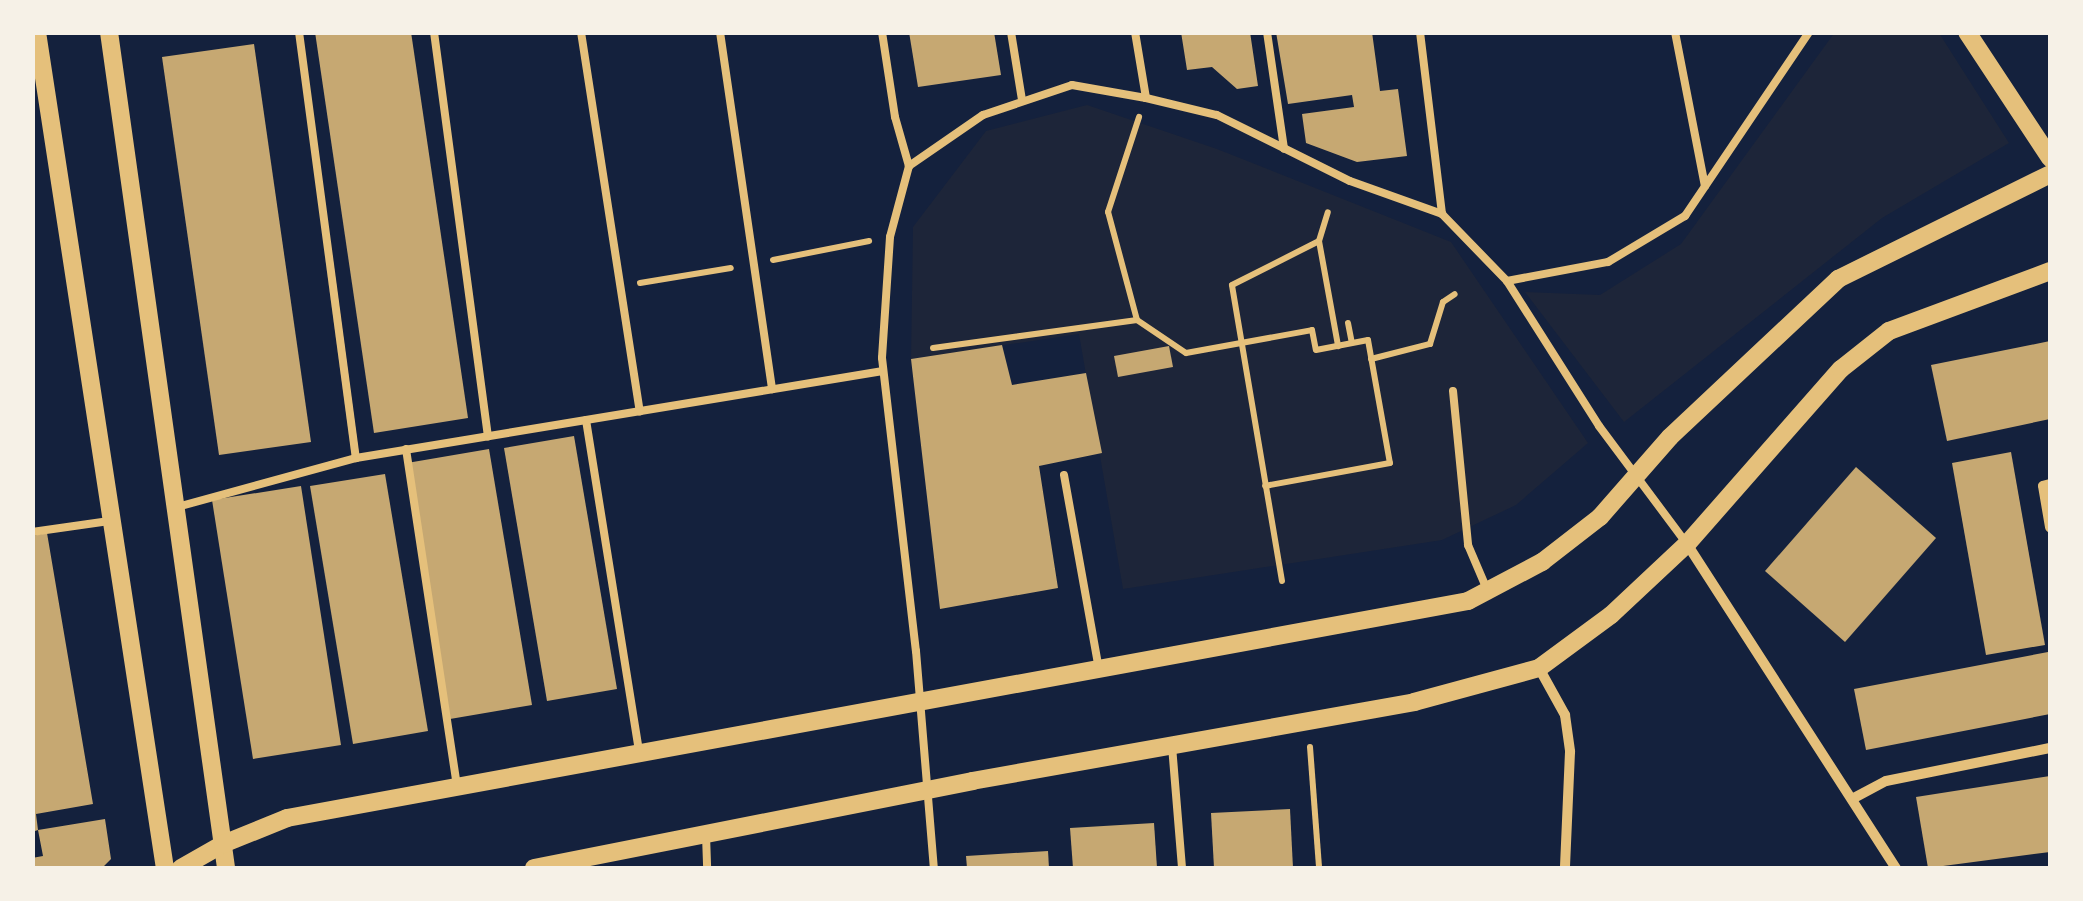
<!DOCTYPE html>
<style>
body{margin:0}
#map{position:relative;width:2083px;height:901px;overflow:hidden;background:#14213d;font-family:"PT Sans Narrow",sans-serif}
div>[style]{position:absolute}
[style*='--x']{left:calc(var(--x)*1px);top:calc(var(--y)*1px);width:calc(var(--w)*1px);rotate:calc(var(--a)*1deg)}
.green>*{inset:0;background:#1d2539}
.building>*{inset:0;background:#c6a872}
.path>*{height:6px;margin:-3px;padding:0 3px;transform-origin:3px;border-radius:3px;background:#e5c07b}
.service>*{height:8px;margin:-4px;padding:0 4px;transform-origin:4px;border-radius:4px;background:#e5c07b}
.minor>*{height:10px;margin:-5px;padding:0 5px;transform-origin:5px;border-radius:5px;background:#e5c07b}
.tertiary>*{height:18px;margin:-9px;padding:0 9px;transform-origin:9px;border-radius:9px;background:#e5c07b}
span{translate:-50% -50%;white-space:nowrap;text-align:center;line-height:1.15;-webkit-text-stroke:10px #f6f1e7;paint-order:stroke}
.frame{position:absolute;inset:0;border:35px solid #f6f1e7;pointer-events:none}
</style>
<div id="map">
<div class="green">
<i style="clip-path:polygon(1835px 32px,1939px 33px,2009px 143px,1882px 218px,1624px 422px,1525px 292px,1600px 295px,1681px 244px)"></i>
<i style="clip-path:polygon(1087px 105px,1217px 149px,1451px 242px,1588px 443px,1516px 505px,1442px 540px,1123px 589px,1079px 334px,911px 359px,913px 227px,986px 131px)"></i>
</div>
<div class="building">
<i style="clip-path:polygon(315px 32px,411px 32px,468px 418px,374px 433px)"></i>
<i style="clip-path:polygon(909px 32px,994px 32px,1001px 75px,918px 87px)"></i>
<i style="clip-path:polygon(1181px 32px,1250px 32px,1258px 86px,1237px 89px,1212px 67px,1187px 70px)"></i>
<i style="clip-path:polygon(1276px 32px,1372px 32px,1380px 91px,1398px 89px,1407px 156px,1357px 162px,1306px 143px,1302px 114px,1354px 107px,1352px 95px,1288px 104px)"></i>
<i style="clip-path:polygon(254px 44px,311px 442px,219px 455px,162px 57px)"></i>
<i style="clip-path:polygon(2050px 341px,2050px 419px,1947px 441px,1931px 365px)"></i>
<i style="clip-path:polygon(1002px 345px,1012px 385px,1086px 373px,1102px 453px,1039px 466px,1058px 588px,940px 609px,911px 359px)"></i>
<i style="clip-path:polygon(1169px 346px,1173px 367px,1118px 377px,1114px 356px)"></i>
<i style="clip-path:polygon(574px 436px,617px 689px,547px 701px,504px 448px)"></i>
<i style="clip-path:polygon(489px 449px,532px 705px,450px 719px,407px 463px)"></i>
<i style="clip-path:polygon(2011px 452px,2045px 645px,1986px 655px,1952px 463px)"></i>
<i style="clip-path:polygon(1856px 467px,1936px 538px,1845px 642px,1765px 571px)"></i>
<i style="clip-path:polygon(385px 474px,428px 731px,353px 744px,310px 486px)"></i>
<i style="clip-path:polygon(301px 486px,341px 745px,253px 759px,212px 500px)"></i>
<i style="clip-path:polygon(47px 533px,93px 804px,36px 814px,38px 830px,105px 819px,111px 859px,102px 868px,32px 868px,32px 858px,43px 856px,38px 830px,32px 832px,32px 536px)"></i>
<i style="clip-path:polygon(2048px 652px,2050px 714px,1866px 750px,1854px 689px)"></i>
<i style="clip-path:polygon(2050px 776px,2050px 852px,1928px 868px,1916px 797px)"></i>
<i style="clip-path:polygon(1290px 809px,1293px 868px,1214px 868px,1211px 813px)"></i>
<i style="clip-path:polygon(1154px 823px,1157px 868px,1073px 868px,1070px 828px)"></i>
<i style="clip-path:polygon(1048px 851px,1049px 868px,967px 868px,966px 856px)"></i>
</div>
<div class="path">
<i style="--x:1319;--y:241;--w:107;--a:79.7"></i>
<i style="--x:773;--y:260;--w:98;--a:-11.2"></i>
<i style="--x:640;--y:283;--w:92;--a:-9.4"></i>
<i style="--x:1137;--y:320;--w:59;--a:34"></i>
<i style="--x:1186;--y:353;--w:128;--a:-10.3"></i>
<i style="--x:1312;--y:330;--w:20;--a:79"></i>
<i style="--x:1316;--y:350;--w:53;--a:-10.9"></i>
<i style="--x:1368;--y:340;--w:125;--a:79.9"></i>
<i style="--x:1390;--y:463;--w:127;--a:169.6"></i>
<i style="--x:1348;--y:323;--w:20;--a:79"></i>
<i style="--x:933;--y:348;--w:206;--a:-7.8"></i>
<i style="--x:1137;--y:320;--w:112;--a:-105"></i>
<i style="--x:1108;--y:212;--w:100;--a:-71.9"></i>
<i style="--x:1371;--y:359;--w:61;--a:-14.3"></i>
<i style="--x:1430;--y:344;--w:44;--a:-72.8"></i>
<i style="--x:1443;--y:302;--w:14;--a:-34"></i>
<i style="--x:1282;--y:581;--w:300;--a:-99.6"></i>
<i style="--x:1232;--y:285;--w:97;--a:-26.8"></i>
<i style="--x:1319;--y:241;--w:30;--a:-73"></i>
<i style="--x:1310;--y:747;--w:121;--a:85.7"></i>
</div>
<div class="service">
<i style="--x:299;--y:32;--w:430;--a:82.4"></i>
<i style="--x:434;--y:32;--w:408;--a:82.4"></i>
<i style="--x:581;--y:32;--w:384;--a:81.2"></i>
<i style="--x:720;--y:32;--w:361;--a:81.7"></i>
<i style="--x:882;--y:32;--w:86;--a:81.3"></i>
<i style="--x:895;--y:117;--w:51;--a:74.1"></i>
<i style="--x:909;--y:166;--w:73;--a:105"></i>
<i style="--x:890;--y:237;--w:121;--a:93.8"></i>
<i style="--x:882;--y:358;--w:295;--a:83.4"></i>
<i style="--x:916;--y:651;--w:218;--a:85.3"></i>
<i style="--x:1011;--y:32;--w:69;--a:80.8"></i>
<i style="--x:1135;--y:32;--w:67;--a:80.5"></i>
<i style="--x:1267;--y:32;--w:118;--a:81.7"></i>
<i style="--x:1420;--y:32;--w:183;--a:83.1"></i>
<i style="--x:1675;--y:32;--w:157;--a:79"></i>
<i style="--x:909;--y:166;--w:90;--a:-34.6"></i>
<i style="--x:983;--y:115;--w:94;--a:-18.6"></i>
<i style="--x:1072;--y:85;--w:75;--a:10"></i>
<i style="--x:1146;--y:98;--w:73;--a:13.5"></i>
<i style="--x:1217;--y:115;--w:148;--a:26.4"></i>
<i style="--x:1350;--y:181;--w:98;--a:19.7"></i>
<i style="--x:1442;--y:214;--w:93;--a:45.9"></i>
<i style="--x:1507;--y:281;--w:103;--a:-10.7"></i>
<i style="--x:1608;--y:262;--w:90;--a:-30.9"></i>
<i style="--x:1685;--y:216;--w:222;--a:-56"></i>
<i style="--x:1507;--y:281;--w:172;--a:57.6"></i>
<i style="--x:1599;--y:426;--w:147;--a:53.3"></i>
<i style="--x:1453;--y:391;--w:155;--a:84.4"></i>
<i style="--x:1468;--y:545;--w:51;--a:66.9"></i>
<i style="--x:586;--y:420;--w:335;--a:80.9"></i>
<i style="--x:406;--y:449;--w:341;--a:81.4"></i>
<i style="--x:1064;--y:475;--w:198;--a:79.8"></i>
<i style="--x:177;--y:507;--w:186;--a:-15.3"></i>
<i style="--x:356;--y:458;--w:534;--a:-9.37"></i>
<i style="--x:32;--y:532;--w:78;--a:-8.1"></i>
<i style="--x:1172;--y:746;--w:122;--a:85.3"></i>
<i style="--x:706;--y:835;--w:33;--a:88"></i>
</div>
<div class="minor">
<i style="--x:2050;--y:484;--w:7;--a:164"></i>
<i style="--x:2043;--y:486;--w:42;--a:80.3"></i>
<i style="--x:1687;--y:544;--w:386;--a:57.2"></i>
<i style="--x:1539;--y:668;--w:54;--a:61"></i>
<i style="--x:1565;--y:715;--w:37;--a:82"></i>
<i style="--x:1570;--y:752;--w:116;--a:92.5"></i>
<i style="--x:1852;--y:799;--w:38;--a:-28"></i>
<i style="--x:1886;--y:781;--w:167;--a:-11.4"></i>
</div>
<div class="tertiary">
<i style="--x:37;--y:32;--w:846;--a:81.3"></i>
<i style="--x:109;--y:32;--w:844;--a:82.03"></i>
<i style="--x:1967;--y:32;--w:151;--a:56.6"></i>
<i style="--x:181;--y:868;--w:48;--a:-29.7"></i>
<i style="--x:223;--y:844;--w:69;--a:-22.1"></i>
<i style="--x:287;--y:818;--w:1201;--a:-10.41"></i>
<i style="--x:1468;--y:601;--w:84;--a:-27.8"></i>
<i style="--x:1542;--y:562;--w:73;--a:-37.8"></i>
<i style="--x:1600;--y:517;--w:106;--a:-48.8"></i>
<i style="--x:1670;--y:437;--w:231;--a:-43.2"></i>
<i style="--x:1838;--y:279;--w:237;--a:-26.3"></i>
<i style="--x:534;--y:868;--w:447;--a:-11.2"></i>
<i style="--x:972;--y:781;--w:449;--a:-10.1"></i>
<i style="--x:1414;--y:702;--w:130;--a:-15.2"></i>
<i style="--x:1539;--y:668;--w:89;--a:-36.4"></i>
<i style="--x:1611;--y:615;--w:104;--a:-43.1"></i>
<i style="--x:1687;--y:544;--w:233;--a:-48.7"></i>
<i style="--x:1841;--y:369;--w:61;--a:-38.4"></i>
<i style="--x:1889;--y:331;--w:172;--a:-20.4"></i>
</div>
<div class="frame"></div>
</div>
